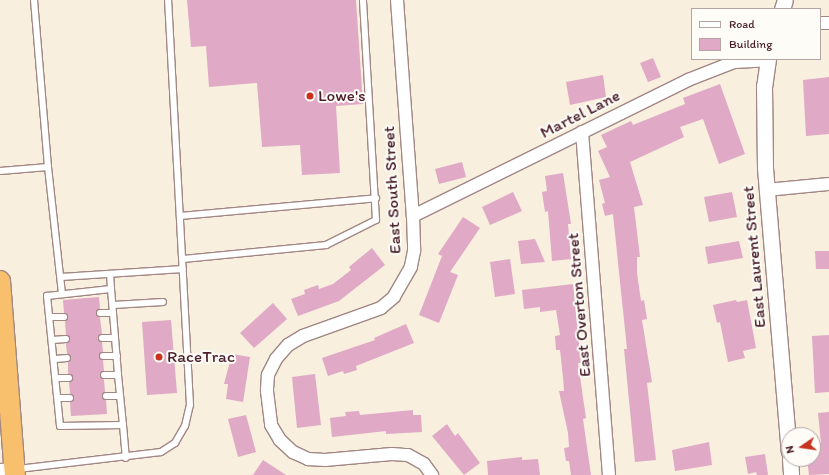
<!DOCTYPE html>
<style>
body{margin:0}
#map{position:relative;width:829px;height:475px;overflow:hidden;background:#f8efde;font-family:Itim,sans-serif}
div>[style]{position:absolute}
[style*='--x']{left:calc(var(--x)*1px);top:calc(var(--y)*1px);width:calc(var(--w)*1px);rotate:calc(var(--a)*1deg)}
.building>*{inset:0;background:#e0a9c6}
.roads{filter:drop-shadow(1px 0 #a18784) drop-shadow(-1px 0 #a18784) drop-shadow(0 1px #a18784) drop-shadow(0 -1px #a18784)}
.service>*{height:6px;margin:-3px;padding:0 3px;transform-origin:3px;border-radius:3px;background:#fff}
.minor>*{height:12px;margin:-6px;padding:0 6px;transform-origin:6px;border-radius:6px;background:#fff}
.tertiary>*{height:15px;margin:-7.5px;padding:0 7.5px;transform-origin:7.5px;border-radius:7.5px;background:#fff}
.trunk>*{height:20px;margin:-10px;padding:0 10px;transform-origin:10px;border-radius:10px;background:#f8bf6c}
.dots>*{width:11px;height:11px;translate:-50% -50%;box-sizing:border-box;border:2px solid #fdfcf7;border-radius:50%}
span{translate:-50% -50%;white-space:nowrap;text-align:center;line-height:1.15;-webkit-text-stroke:4px #fdfcf7;paint-order:stroke}
.poi-label{font-size:17px;color:#4a1f2b}
.left{translate:0 -50%;text-align:left}
.street-label{font-size:17px;color:#4a1f2b}
.legend{position:absolute;left:691px;top:8px;width:130px;height:52px;box-sizing:border-box;background:#fdfcf7;border:1px solid #b5a4a5;margin:0;padding:5px 7px;list-style:none;font-size:12px;color:#4a1f2b}
.legend li{display:flex;align-items:center;gap:8px;height:20px}
.legend b{width:20px;border:1px solid #b5a4a5}
.north{position:absolute;left:781px;top:427px;width:40px;height:40px;box-sizing:border-box;background:#fdfcf7;border:1px solid #b5a4a5;border-radius:50%;rotate:257deg;font-size:11px;font-weight:700;line-height:16px;text-align:center;color:#4a1f2b}
.north::after{content:'';display:block;margin:auto;width:14px;height:18px;background:#c8321e;clip-path:polygon(50% 0,100% 100%,50% 72%,0 100%)}
</style>
<div id="map">
<div class="building">
<i style="clip-path:polygon(187px 0,356px 0,363px 104px,336px 106px,340px 173px,302px 175px,300px 145px,262px 147px,257px 83px,209px 87px,206px 46px,191px 47px)"></i>
<i style="clip-path:polygon(653px 58px,661px 77px,648px 82px,640px 63px)"></i>
<i style="clip-path:polygon(603px 75px,606px 97px,570px 105px,566px 82px)"></i>
<i style="clip-path:polygon(829px 77px,829px 134px,806px 136px,803px 80px)"></i>
<i style="clip-path:polygon(720px 84px,745px 154px,719px 164px,703px 119px,680px 127px,684px 137px,630px 162px,643px 205px,634px 207px,640px 257px,637px 257px,637px 273px,641px 301px,644px 300px,647px 319px,642px 320px,652px 382px,647px 383px,656px 460px,635px 462px,624px 349px,627px 349px,613px 214px,605px 216px,602px 204px,605px 203px,599px 180px,610px 177px,598px 151px,607px 147px,601px 135px,631px 121px,633px 125px,685px 104px,683px 98px)"></i>
<i style="clip-path:polygon(462px 162px,466px 177px,439px 184px,435px 169px)"></i>
<i style="clip-path:polygon(563px 173px,571px 224px,568px 224px,571px 259px,552px 261px,548px 211px,545px 212px,542px 192px,547px 191px,545px 176px)"></i>
<i style="clip-path:polygon(513px 192px,522px 211px,490px 225px,482px 207px)"></i>
<i style="clip-path:polygon(732px 192px,737px 217px,709px 222px,704px 197px)"></i>
<i style="clip-path:polygon(463px 217px,480px 228px,450px 272px,458px 275px,439px 323px,419px 315px,442px 256px,438px 254px)"></i>
<i style="clip-path:polygon(535px 239px,545px 262px,521px 264px,518px 241px)"></i>
<i style="clip-path:polygon(739px 241px,743px 258px,708px 264px,705px 247px)"></i>
<i style="clip-path:polygon(372px 248px,385px 265px,339px 301px,298px 316px,291px 299px,305px 294px,304px 290px,318px 285px,319px 289px,333px 284px,351px 270px,349px 267px)"></i>
<i style="clip-path:polygon(815px 251px,829px 251px,829px 269px,816px 269px)"></i>
<i style="clip-path:polygon(510px 259px,515px 294px,495px 297px,490px 262px)"></i>
<i style="clip-path:polygon(573px 284px,581px 363px,578px 363px,586px 418px,583px 419px,591px 475px,571px 475px,569px 461px,566px 461px,564px 448px,569px 447px,568px 433px,559px 391px,564px 391px,563px 377px,560px 350px,556px 350px,555px 336px,560px 335px,556px 310px,540px 312px,540px 307px,524px 309px,522px 290px)"></i>
<i style="clip-path:polygon(99px 297px,100px 309px,96px 313px,100px 318px,102px 334px,98px 338px,102px 342px,103px 352px,99px 356px,103px 360px,104px 371px,100px 375px,104px 380px,105px 392px,102px 396px,106px 400px,107px 414px,71px 416px,70px 402px,74px 398px,70px 394px,69px 382px,73px 378px,68px 374px,68px 362px,71px 358px,67px 354px,66px 344px,70px 339px,66px 335px,65px 321px,68px 317px,64px 313px,63px 300px)"></i>
<i style="clip-path:polygon(736px 300px,737px 302px,747px 300px,756px 348px,743px 351px,745px 358px,728px 362px,720px 322px,717px 323px,713px 305px)"></i>
<i style="clip-path:polygon(273px 303px,287px 319px,254px 348px,240px 333px)"></i>
<i style="clip-path:polygon(171px 320px,177px 393px,147px 395px,142px 322px)"></i>
<i style="clip-path:polygon(406px 324px,414px 343px,356px 366px,357px 370px,344px 374px,343px 371px,328px 376px,322px 358px,375px 340px,374px 338px)"></i>
<i style="clip-path:polygon(829px 335px,829px 392px,815px 393px,812px 336px)"></i>
<i style="clip-path:polygon(232px 354px,250px 357px,243px 402px,226px 399px,228px 384px,224px 384px)"></i>
<i style="clip-path:polygon(315px 374px,321px 425px,297px 428px,292px 377px)"></i>
<i style="clip-path:polygon(413px 410px,413px 415px,421px 415px,422px 432px,386px 434px,386px 431px,332px 437px,330px 418px,346px 416px,345px 412px,359px 411px,360px 415px)"></i>
<i style="clip-path:polygon(829px 412px,829px 474px,809px 475px,807px 459px,813px 459px,813px 444px,821px 443px,818px 413px)"></i>
<i style="clip-path:polygon(246px 415px,256px 452px,238px 457px,228px 419px)"></i>
<i style="clip-path:polygon(447px 424px,455px 436px,458px 433px,480px 463px,464px 475px,432px 436px)"></i>
<i style="clip-path:polygon(709px 442px,712px 465px,675px 471px,672px 450px)"></i>
<i style="clip-path:polygon(765px 454px,768px 475px,757px 475px,756px 472px,748px 474px,745px 457px)"></i>
<i style="clip-path:polygon(522px 457px,522px 460px,538px 459px,540px 475px,488px 475px,487px 461px)"></i>
<i style="clip-path:polygon(263px 460px,286px 475px,253px 475px)"></i>
</div>
<div class="roads">
<div class="service">
<i style="--x:34;--y:0;--w:168;--a:85.2"></i>
<i style="--x:48;--y:167;--w:128;--a:83.7"></i>
<i style="--x:0;--y:171;--w:48;--a:-4.8"></i>
<i style="--x:180;--y:216;--w:197;--a:-5.2"></i>
<i style="--x:183;--y:259;--w:144;--a:-5.6"></i>
<i style="--x:326;--y:245;--w:56;--a:-26.6"></i>
<i style="--x:376;--y:220;--w:220;--a:-93.4"></i>
<i style="--x:110;--y:274;--w:15;--a:86"></i>
<i style="--x:61;--y:277;--w:122;--a:-3.8"></i>
<i style="--x:113;--y:305;--w:50;--a:-3.4"></i>
<i style="--x:100;--y:313;--w:13;--a:0"></i>
<i style="--x:50;--y:317;--w:14;--a:0"></i>
<i style="--x:102;--y:338;--w:13;--a:0"></i>
<i style="--x:52;--y:340;--w:14;--a:-4"></i>
<i style="--x:103;--y:356;--w:14;--a:0"></i>
<i style="--x:55;--y:359;--w:12;--a:-5"></i>
<i style="--x:104;--y:375;--w:14;--a:0"></i>
<i style="--x:57;--y:378;--w:12;--a:0"></i>
<i style="--x:106;--y:396;--w:14;--a:0"></i>
<i style="--x:58;--y:398;--w:12;--a:0"></i>
<i style="--x:123;--y:425;--w:63;--a:179.1"></i>
<i style="--x:60;--y:426;--w:131;--a:-95.7"></i>
<i style="--x:47;--y:296;--w:64;--a:-6.2"></i>
<i style="--x:111;--y:289;--w:86;--a:85.3"></i>
<i style="--x:118;--y:375;--w:50;--a:84.3"></i>
<i style="--x:123;--y:425;--w:33;--a:85"></i>
<i style="--x:18;--y:469;--w:144;--a:-6.8"></i>
<i style="--x:161;--y:452;--w:17;--a:-33"></i>
<i style="--x:175;--y:443;--w:20;--a:-60"></i>
<i style="--x:185;--y:426;--w:22;--a:-77"></i>
<i style="--x:190;--y:405;--w:406;--a:-93.1"></i>
</div>
<div class="minor">
<i style="--x:397;--y:0;--w:217;--a:85.8"></i>
<i style="--x:413;--y:216;--w:35;--a:88"></i>
<i style="--x:414;--y:251;--w:16;--a:101"></i>
<i style="--x:411;--y:267;--w:34;--a:120"></i>
<i style="--x:394;--y:297;--w:17;--a:140"></i>
<i style="--x:381;--y:308;--w:83;--a:160.3"></i>
<i style="--x:303;--y:336;--w:17;--a:149"></i>
<i style="--x:288;--y:345;--w:18;--a:131"></i>
<i style="--x:276;--y:359;--w:18;--a:117"></i>
<i style="--x:268;--y:375;--w:16;--a:94"></i>
<i style="--x:267;--y:391;--w:34;--a:83"></i>
<i style="--x:271;--y:425;--w:17;--a:59"></i>
<i style="--x:280;--y:440;--w:18;--a:43"></i>
<i style="--x:293;--y:452;--w:17;--a:25"></i>
<i style="--x:308;--y:459;--w:17;--a:3"></i>
<i style="--x:325;--y:460;--w:67;--a:-5.1"></i>
<i style="--x:392;--y:454;--w:16;--a:4"></i>
<i style="--x:408;--y:455;--w:18;--a:29"></i>
<i style="--x:424;--y:464;--w:14;--a:54"></i>
<i style="--x:820;--y:23;--w:9;--a:0"></i>
<i style="--x:582;--y:132;--w:344;--a:85.5"></i>
<i style="--x:767;--y:190;--w:62;--a:-5.5"></i>
<i style="--x:413;--y:216;--w:307;--a:-26.3"></i>
<i style="--x:688;--y:80;--w:49;--a:-21.4"></i>
<i style="--x:734;--y:62;--w:34;--a:-3"></i>
</div>
<div class="tertiary">
<i style="--x:782;--y:9;--w:9;--a:-72"></i>
<i style="--x:768;--y:59;--w:27;--a:98"></i>
<i style="--x:764;--y:86;--w:82;--a:89.3"></i>
<i style="--x:765;--y:168;--w:284;--a:85.2"></i>
<i style="--x:790;--y:459;--w:16;--a:86"></i>
<i style="--x:0;--y:471;--w:14;--a:-4"></i>
</div>
<div class="trunk">
<i style="--x:0;--y:281;--w:195;--a:85.6"></i>
</div>
</div>
<div class="dots">
<i style="left:310px;top:96px;background:#c8321e"></i>
<i style="left:159px;top:357px;background:#c8321e"></i>
</div>
<div class="poi-label">
<span class="left" style="left:318px;top:96px">Lowe's</span>
<span class="left" style="left:167px;top:357px">RaceTrac</span>
</div>
<div class="street-label">
<span style="left:580px;top:114px;rotate:-27deg">Martel Lane</span>
<span style="left:392px;top:190px;rotate:-93deg">East South Street</span>
<span style="left:754px;top:257px;rotate:-95deg">East Laurent Street</span>
<span style="left:579px;top:305px;rotate:-95deg">East Overton Street</span>
</div>
<ul class="legend">
<li><b style="height:5px;background:#fff"></b>Road</li>
<li><b style="height:11px;background:#e0a9c6"></b>Building</li>
</ul>
<div class="north">N</div>
</div>
